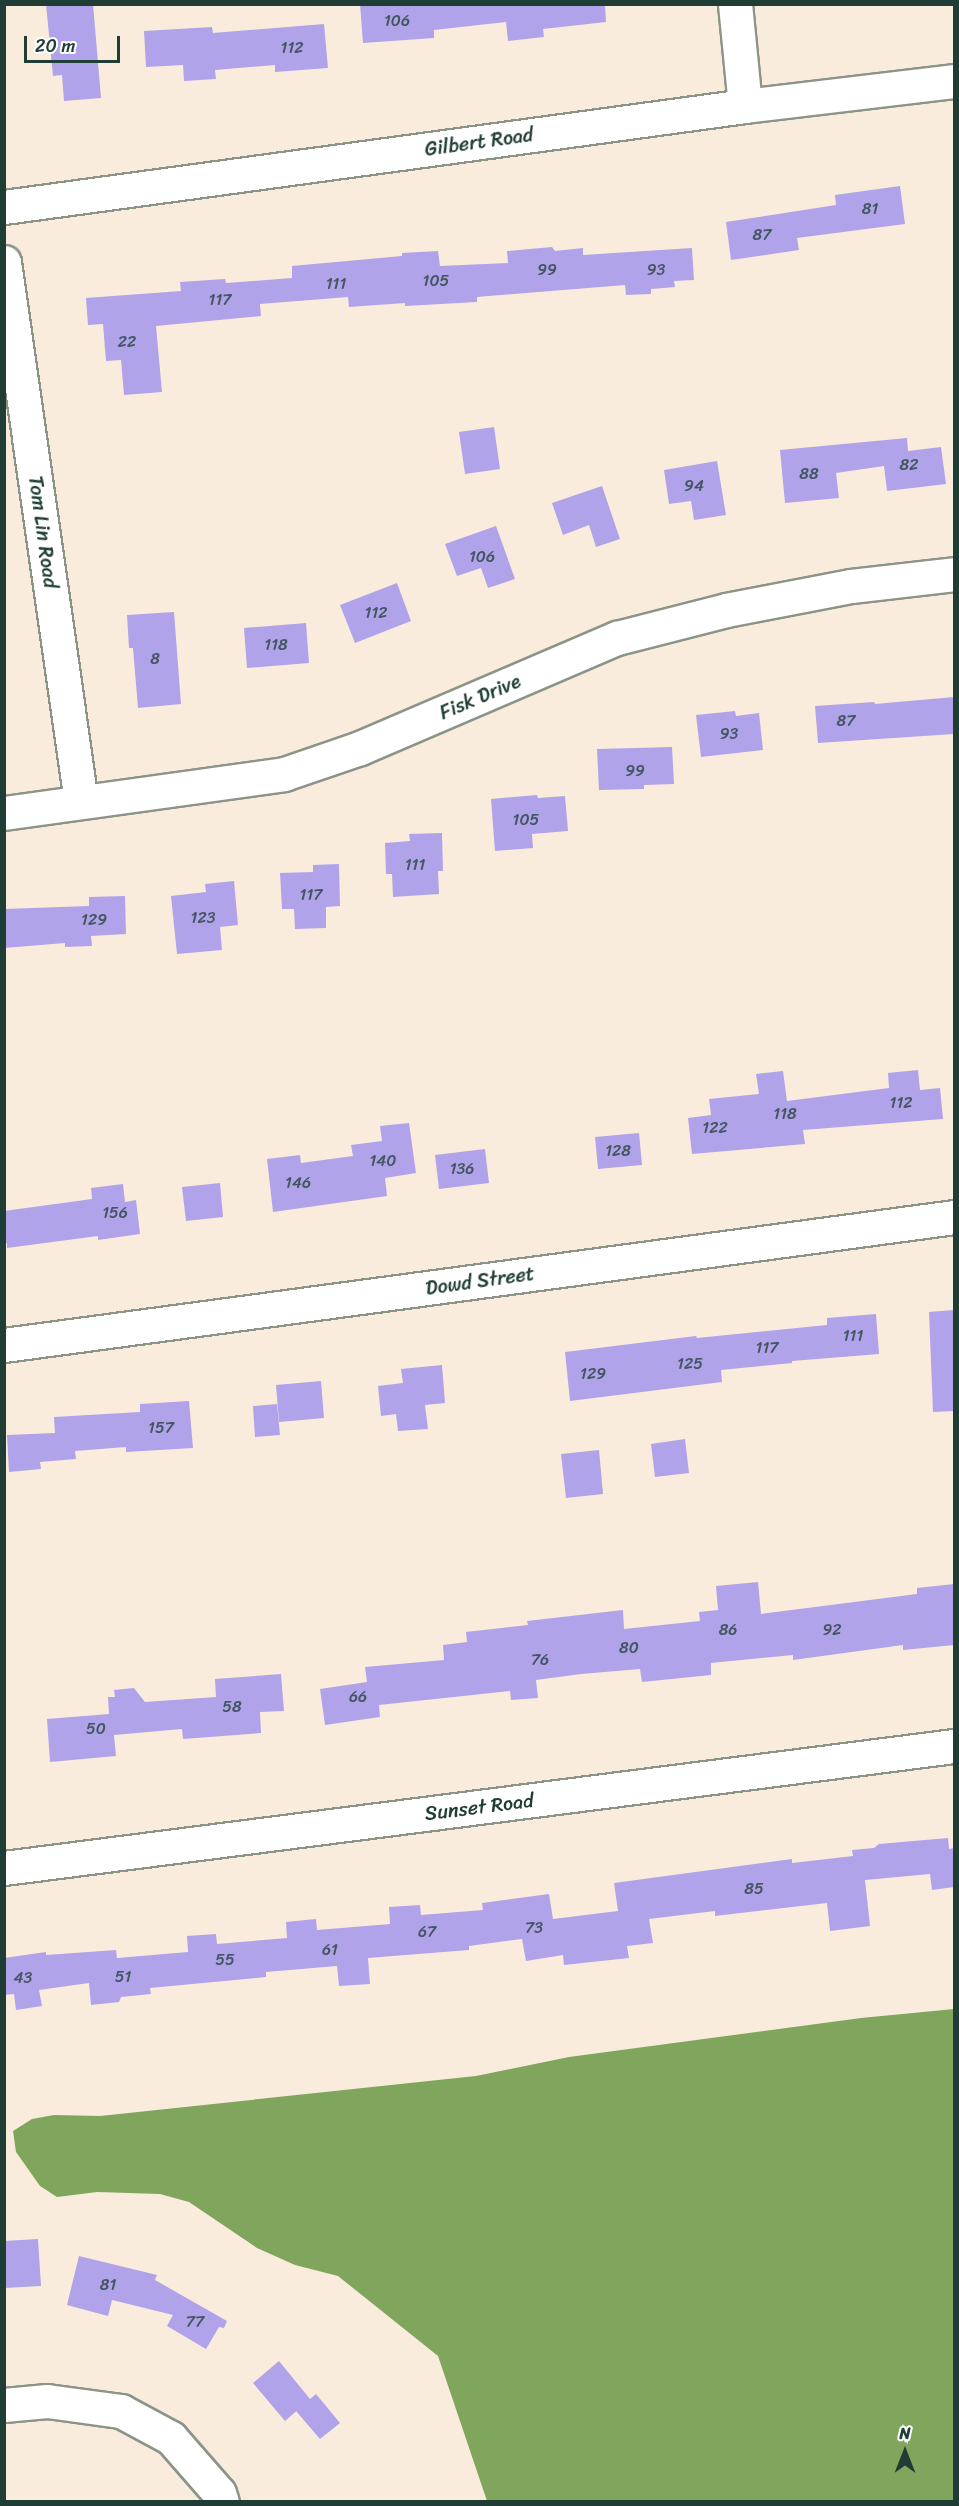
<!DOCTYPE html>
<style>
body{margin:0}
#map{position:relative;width:959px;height:2506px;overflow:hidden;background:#f9ecdd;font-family:Sriracha,sans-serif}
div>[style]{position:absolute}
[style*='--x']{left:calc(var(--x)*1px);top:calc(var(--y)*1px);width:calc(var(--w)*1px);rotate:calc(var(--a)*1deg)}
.forest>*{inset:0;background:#80a65d}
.building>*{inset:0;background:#b1a3ea}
.roads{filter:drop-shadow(2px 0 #8c9488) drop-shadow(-2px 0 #8c9488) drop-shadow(0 2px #8c9488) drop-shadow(0 -2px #8c9488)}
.minor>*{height:33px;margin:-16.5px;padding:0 16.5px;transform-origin:16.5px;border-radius:16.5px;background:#fff}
span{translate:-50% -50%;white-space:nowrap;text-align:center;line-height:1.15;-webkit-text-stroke:4.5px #fff;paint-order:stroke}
.number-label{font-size:16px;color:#445662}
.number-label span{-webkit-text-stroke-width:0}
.street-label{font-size:20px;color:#1f3d34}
.frame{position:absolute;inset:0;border:6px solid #1f3d34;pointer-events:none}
.north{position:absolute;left:875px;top:2422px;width:60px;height:60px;-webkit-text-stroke:4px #fff;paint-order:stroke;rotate:0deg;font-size:16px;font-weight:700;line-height:24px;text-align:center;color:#1f3d34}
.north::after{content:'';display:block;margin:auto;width:21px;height:27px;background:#1f3d34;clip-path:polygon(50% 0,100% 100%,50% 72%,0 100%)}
.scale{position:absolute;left:24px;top:36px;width:96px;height:27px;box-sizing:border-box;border:3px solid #1f3d34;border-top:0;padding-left:8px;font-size:18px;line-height:21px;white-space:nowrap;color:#1f3d34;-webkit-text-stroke:4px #fff;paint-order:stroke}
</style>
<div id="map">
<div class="forest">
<i style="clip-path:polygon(954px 2009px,954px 2501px,487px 2501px,438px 2356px,338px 2276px,295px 2265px,257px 2248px,189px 2202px,160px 2194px,97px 2192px,57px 2197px,40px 2186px,16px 2152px,13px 2131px,32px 2119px,54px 2115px,100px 2116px,476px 2076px,569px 2057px,861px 2018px)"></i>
</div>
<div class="building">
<i style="clip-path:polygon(46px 4px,93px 4px,101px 98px,64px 101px,62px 75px,53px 76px)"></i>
<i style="clip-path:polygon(360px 4px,605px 4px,606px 22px,543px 29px,544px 37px,508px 41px,506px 22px,434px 30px,434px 38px,363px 43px)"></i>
<i style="clip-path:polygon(324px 24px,328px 68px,275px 72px,275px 65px,215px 70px,216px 79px,184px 81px,183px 65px,146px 67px,144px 31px,212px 27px,213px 33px)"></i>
<i style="clip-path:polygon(900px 186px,905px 224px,797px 238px,799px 250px,731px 260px,726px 222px,836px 205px,835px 195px)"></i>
<i style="clip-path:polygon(552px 247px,555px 251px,583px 248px,583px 255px,692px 248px,694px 280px,674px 281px,675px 287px,651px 289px,651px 294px,626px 295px,625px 285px,477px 297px,477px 302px,405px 306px,405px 303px,349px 307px,348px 297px,260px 304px,261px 316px,156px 326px,162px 392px,124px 395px,121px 360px,106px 361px,103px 324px,88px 325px,86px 298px,181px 291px,180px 282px,225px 279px,226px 283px,292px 278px,292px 266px,402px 256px,402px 253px,438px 251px,440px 266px,508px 263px,507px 251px)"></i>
<i style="clip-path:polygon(494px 427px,500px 469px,465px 474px,459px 432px)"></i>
<i style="clip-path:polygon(907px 438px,908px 451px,941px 447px,946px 484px,887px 491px,884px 466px,836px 473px,839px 498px,785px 503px,780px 450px)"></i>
<i style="clip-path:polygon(717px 461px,726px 515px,694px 520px,691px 501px,669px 504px,664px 470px)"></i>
<i style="clip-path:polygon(602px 486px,620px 539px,596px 547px,589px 525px,563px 535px,552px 503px)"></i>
<i style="clip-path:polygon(496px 526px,515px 579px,488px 588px,481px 568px,457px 576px,445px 544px)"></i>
<i style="clip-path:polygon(397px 583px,411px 621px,355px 643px,340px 605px)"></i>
<i style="clip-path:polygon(174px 612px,181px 704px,138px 708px,133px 648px,129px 648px,127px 615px)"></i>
<i style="clip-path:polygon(306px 623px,309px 663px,247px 668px,244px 628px)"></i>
<i style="clip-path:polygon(954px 697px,954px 734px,818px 743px,815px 706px,874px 702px,875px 704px)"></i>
<i style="clip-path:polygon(735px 711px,736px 716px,759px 713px,763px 750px,701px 757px,696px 715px)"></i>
<i style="clip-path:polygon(672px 747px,674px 784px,644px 785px,644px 789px,599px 790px,597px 749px)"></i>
<i style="clip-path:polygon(537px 795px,538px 798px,565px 796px,568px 831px,532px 834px,533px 848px,495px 851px,491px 799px)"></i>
<i style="clip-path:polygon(442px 833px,443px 871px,438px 871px,439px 894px,393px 897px,392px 874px,386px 874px,385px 843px,410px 841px,409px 834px)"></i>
<i style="clip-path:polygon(339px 864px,340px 906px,326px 907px,326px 928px,295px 929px,294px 909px,282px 909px,280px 873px,313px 872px,313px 865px)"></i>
<i style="clip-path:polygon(234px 881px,238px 925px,220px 927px,222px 950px,177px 954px,171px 896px,206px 892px,205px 884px)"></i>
<i style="clip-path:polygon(125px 896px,126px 934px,91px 936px,92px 946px,65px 947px,65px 943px,4px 948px,4px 909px,89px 906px,89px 897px)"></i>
<i style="clip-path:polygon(918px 1070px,920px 1090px,940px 1088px,943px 1119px,803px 1130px,805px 1144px,692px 1154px,688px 1118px,711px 1115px,709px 1099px,759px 1094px,756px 1074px,783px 1071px,787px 1101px,889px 1088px,888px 1073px)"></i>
<i style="clip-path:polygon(409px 1123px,416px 1173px,385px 1178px,387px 1196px,273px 1212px,267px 1159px,300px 1155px,301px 1163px,353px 1156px,351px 1145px,382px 1141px,380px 1126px)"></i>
<i style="clip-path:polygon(639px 1133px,642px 1165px,598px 1169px,595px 1137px)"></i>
<i style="clip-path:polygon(485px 1149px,489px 1183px,439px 1189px,435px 1155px)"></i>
<i style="clip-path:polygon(220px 1183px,223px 1217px,186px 1221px,182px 1187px)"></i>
<i style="clip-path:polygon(123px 1184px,125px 1202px,136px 1200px,140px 1234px,98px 1240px,98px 1236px,7px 1248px,7px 1243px,4px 1244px,4px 1211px,92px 1199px,91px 1188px)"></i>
<i style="clip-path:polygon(954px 1310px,954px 1411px,933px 1412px,929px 1312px)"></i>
<i style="clip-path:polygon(876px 1314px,879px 1354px,792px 1361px,792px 1363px,721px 1370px,722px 1382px,570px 1401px,565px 1352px,696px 1336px,697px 1338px,827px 1325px,827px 1318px)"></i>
<i style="clip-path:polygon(442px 1365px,445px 1403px,425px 1405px,428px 1429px,398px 1431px,396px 1414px,381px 1416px,378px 1386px,403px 1383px,401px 1369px)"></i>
<i style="clip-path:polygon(321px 1381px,324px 1418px,279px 1422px,276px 1385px)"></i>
<i style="clip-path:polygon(189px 1401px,193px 1448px,126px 1452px,126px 1447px,75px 1451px,76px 1459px,40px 1462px,41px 1469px,9px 1472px,7px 1435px,55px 1433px,54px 1417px,140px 1412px,140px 1404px)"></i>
<i style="clip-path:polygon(277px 1404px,280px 1435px,255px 1437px,253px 1406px)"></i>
<i style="clip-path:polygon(685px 1439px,689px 1473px,655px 1477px,651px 1444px)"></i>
<i style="clip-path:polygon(599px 1450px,603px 1494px,566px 1498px,561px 1454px)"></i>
<i style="clip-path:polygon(758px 1582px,761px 1614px,917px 1594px,917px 1588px,954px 1584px,954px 1645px,903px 1650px,903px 1645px,793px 1660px,793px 1655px,711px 1663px,711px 1675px,642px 1682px,640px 1669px,581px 1674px,536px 1680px,538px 1698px,511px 1700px,510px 1691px,379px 1705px,380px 1717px,325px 1725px,320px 1689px,367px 1682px,365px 1667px,444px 1660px,443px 1645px,467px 1642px,466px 1632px,528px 1625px,527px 1621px,623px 1610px,624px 1629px,700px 1621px,699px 1612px,718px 1610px,716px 1586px)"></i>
<i style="clip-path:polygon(281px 1674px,284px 1711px,260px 1712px,261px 1733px,183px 1739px,182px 1729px,114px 1735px,116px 1756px,50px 1762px,47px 1719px,109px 1714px,108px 1697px,115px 1697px,114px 1690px,134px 1688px,145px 1702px,216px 1697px,215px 1679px)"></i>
<i style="clip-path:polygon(948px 1838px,949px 1849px,954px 1848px,954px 1887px,932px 1890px,930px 1874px,865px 1880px,870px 1926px,830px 1931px,827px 1903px,715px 1916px,715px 1911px,649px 1919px,653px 1943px,627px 1946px,629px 1958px,564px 1965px,563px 1955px,526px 1961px,522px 1939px,469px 1946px,469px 1950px,368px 1958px,370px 1984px,339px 1986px,337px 1966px,266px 1972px,266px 1977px,150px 1988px,151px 1994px,121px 1997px,119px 2002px,91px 2005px,89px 1983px,39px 1990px,42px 2006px,16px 2010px,14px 1994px,4px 1995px,4px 1958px,46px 1952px,46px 1955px,116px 1950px,117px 1958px,188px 1952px,187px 1936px,216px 1934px,217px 1944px,287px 1938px,286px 1922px,316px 1919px,317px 1930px,390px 1924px,389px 1907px,420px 1905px,421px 1915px,483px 1910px,482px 1903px,549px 1894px,553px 1919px,618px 1911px,614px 1883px,792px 1859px,792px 1863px,853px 1856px,852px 1850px,874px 1848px,879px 1844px)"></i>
<i style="clip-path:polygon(38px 2239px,41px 2286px,4px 2288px,4px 2241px)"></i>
<i style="clip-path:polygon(79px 2256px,157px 2275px,155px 2280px,227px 2321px,224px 2328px,219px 2327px,206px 2349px,167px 2326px,173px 2315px,112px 2300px,108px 2316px,67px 2305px)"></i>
<i style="clip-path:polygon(279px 2361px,310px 2399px,316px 2394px,340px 2423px,320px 2439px,296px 2411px,308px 2401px,285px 2421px,253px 2383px)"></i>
</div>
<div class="roads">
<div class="minor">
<i style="--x:735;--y:4;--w:102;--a:84.4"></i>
<i style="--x:4;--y:207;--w:748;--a:-7.76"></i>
<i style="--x:745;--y:106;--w:210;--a:-6.8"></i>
<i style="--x:4;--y:262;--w:545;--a:81.88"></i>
<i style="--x:4;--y:813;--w:283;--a:-7.9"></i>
<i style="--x:284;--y:774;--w:80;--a:-18.9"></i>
<i style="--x:360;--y:748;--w:280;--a:-23.2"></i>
<i style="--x:617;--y:638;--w:113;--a:-14.4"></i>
<i style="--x:726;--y:610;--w:127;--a:-10.9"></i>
<i style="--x:851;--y:586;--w:104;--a:-6.6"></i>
<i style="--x:4;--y:1345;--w:959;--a:-7.67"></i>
<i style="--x:4;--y:1868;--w:958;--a:-7.32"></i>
<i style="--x:4;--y:2405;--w:43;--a:-5.3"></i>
<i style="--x:47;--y:2401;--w:75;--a:7.7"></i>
<i style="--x:121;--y:2411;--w:57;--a:28.4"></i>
<i style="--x:171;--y:2438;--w:73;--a:48.9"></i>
<i style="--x:219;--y:2493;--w:9;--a:72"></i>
</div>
</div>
<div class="number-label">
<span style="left:397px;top:21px">106</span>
<span style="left:292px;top:48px">112</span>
<span style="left:870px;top:209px">81</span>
<span style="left:762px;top:235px">87</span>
<span style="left:547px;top:270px">99</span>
<span style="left:656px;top:270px">93</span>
<span style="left:436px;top:281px">105</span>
<span style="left:336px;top:284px">111</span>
<span style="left:220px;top:300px">117</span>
<span style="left:127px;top:342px">22</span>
<span style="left:909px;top:465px">82</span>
<span style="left:809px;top:474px">88</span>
<span style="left:694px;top:486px">94</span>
<span style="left:482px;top:557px">106</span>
<span style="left:376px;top:613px">112</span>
<span style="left:276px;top:645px">118</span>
<span style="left:155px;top:659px">8</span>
<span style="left:846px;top:721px">87</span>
<span style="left:729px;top:734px">93</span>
<span style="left:635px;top:771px">99</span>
<span style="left:526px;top:820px">105</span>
<span style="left:415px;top:865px">111</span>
<span style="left:311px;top:895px">117</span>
<span style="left:203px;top:918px">123</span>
<span style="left:94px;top:920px">129</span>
<span style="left:901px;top:1103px">112</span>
<span style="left:785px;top:1114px">118</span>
<span style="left:715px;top:1128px">122</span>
<span style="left:618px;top:1151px">128</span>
<span style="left:383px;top:1161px">140</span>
<span style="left:462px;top:1169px">136</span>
<span style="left:298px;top:1183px">146</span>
<span style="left:115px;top:1213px">156</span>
<span style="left:853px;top:1336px">111</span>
<span style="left:767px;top:1348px">117</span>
<span style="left:690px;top:1364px">125</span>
<span style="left:593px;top:1374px">129</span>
<span style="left:161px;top:1428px">157</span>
<span style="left:728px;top:1630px">86</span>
<span style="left:832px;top:1630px">92</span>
<span style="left:629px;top:1648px">80</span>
<span style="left:540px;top:1660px">76</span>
<span style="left:358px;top:1697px">66</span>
<span style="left:232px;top:1707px">58</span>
<span style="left:96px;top:1729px">50</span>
<span style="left:754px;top:1889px">85</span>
<span style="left:534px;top:1928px">73</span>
<span style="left:427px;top:1932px">67</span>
<span style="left:330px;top:1950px">61</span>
<span style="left:225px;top:1960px">55</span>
<span style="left:123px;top:1977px">51</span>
<span style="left:23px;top:1978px">43</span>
<span style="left:108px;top:2285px">81</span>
<span style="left:195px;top:2322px">77</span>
</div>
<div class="street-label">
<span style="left:479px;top:142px;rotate:-8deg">Gilbert Road</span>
<span style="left:43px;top:532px;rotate:82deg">Tom Lin Road</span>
<span style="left:480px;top:697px;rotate:-23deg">Fisk Drive</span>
<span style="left:480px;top:1281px;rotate:-8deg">Dowd Street</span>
<span style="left:479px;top:1807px;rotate:-7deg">Sunset Road</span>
</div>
<div class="frame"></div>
<div class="north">N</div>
<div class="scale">20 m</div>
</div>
